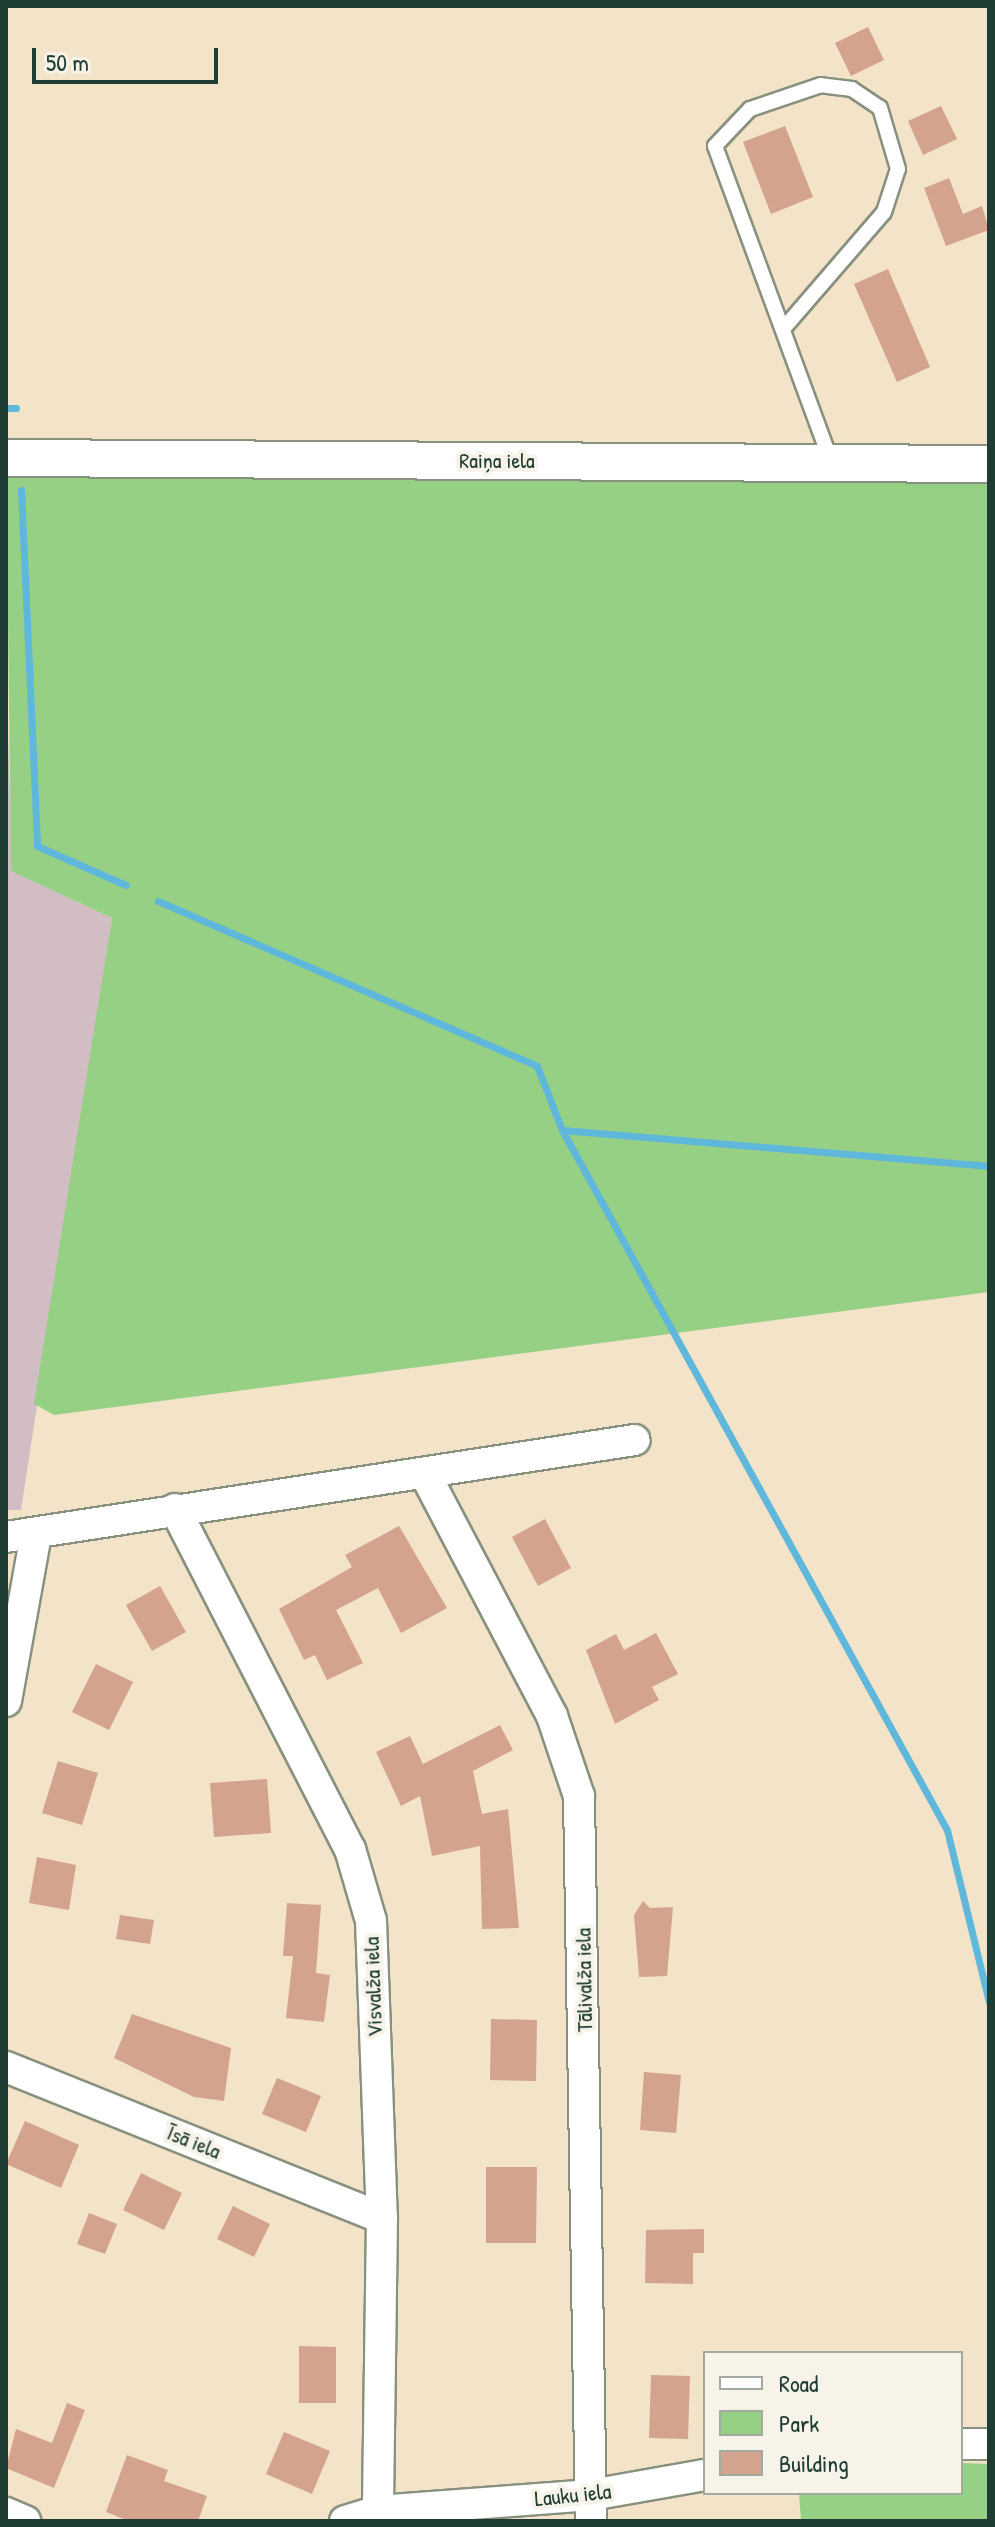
<!DOCTYPE html>
<meta charset="utf-8">
<style>
body{margin:0}
#map{position:relative;width:995px;height:2527px;overflow:hidden;background:#f2e3c9;font-family:"Patrick Hand",sans-serif}
div>[style]{position:absolute}
[style*='--x']{left:calc(var(--x)*1px);top:calc(var(--y)*1px);width:calc(var(--w)*1px);rotate:calc(var(--a)*1deg)}
.industrial>*{inset:0;background:#d2bdc5}
.green>*{inset:0;background:#95d085}
.stream>*{height:7px;margin:-3.5px;padding:0 3.5px;transform-origin:3.5px;border-radius:3.5px;background:#5fb7dc}
.building>*{inset:0;background:#d4a38e}
.roads{filter:drop-shadow(2px 0 #88907e) drop-shadow(-2px 0 #88907e) drop-shadow(0 2px #88907e) drop-shadow(0 -2px #88907e)}
.service>*{height:14px;margin:-7px;padding:0 7px;transform-origin:7px;border-radius:7px;background:#fff}
.minor>*{height:30px;margin:-15px;padding:0 15px;transform-origin:15px;border-radius:15px;background:#fff}
.tertiary>*{height:36px;margin:-18px;padding:0 18px;transform-origin:18px;border-radius:18px;background:#fff}
span{translate:-50% -50%;white-space:nowrap;text-align:center;line-height:1.15;-webkit-text-stroke:8px #f7f3e8;paint-order:stroke}
.street-label{font-size:22px;color:#1f3d34}
.frame{position:absolute;inset:0;border:8px solid #1f3d34;pointer-events:none}
.legend{position:absolute;left:703px;top:2351px;width:260px;height:144px;box-sizing:border-box;background:#f7f3e8;border:2px solid #a1aaa0;margin:0;padding:10px 14px;list-style:none;font-size:24px;color:#1f3d34}
.legend li{display:flex;align-items:center;gap:16px;height:40px}
.legend b{width:40px;border:2px solid #a1aaa0}
.scale{position:absolute;left:32px;top:48px;width:186px;height:36px;box-sizing:border-box;border:4px solid #1f3d34;border-top:0;padding-left:10px;font-size:24px;line-height:28px;white-space:nowrap;color:#1f3d34;-webkit-text-stroke:6px #f7f3e8;paint-order:stroke}
</style>
<div id="map">
<div class="industrial">
<i style="clip-path:polygon(6px 660px,12px 871px,112px 918px,21px 1510px,6px 1510px)"></i>
</div>
<div class="green">
<i style="clip-path:polygon(6px 458px,989px 464px,989px 1292px,54px 1415px,34px 1404px,112px 918px,11px 871px)"></i>
<i style="clip-path:polygon(961px 2463px,989px 2464px,989px 2521px,801px 2521px,799px 2493px,961px 2493px)"></i>
</div>
<div class="stream">
<i style="--x:6;--y:408;--w:10;--a:0"></i>
<i style="--x:21;--y:490;--w:356;--a:87.4"></i>
<i style="--x:37;--y:846;--w:97;--a:23.7"></i>
<i style="--x:158;--y:901;--w:413;--a:23.5"></i>
<i style="--x:537;--y:1066;--w:69;--a:68.7"></i>
<i style="--x:562;--y:1130;--w:799;--a:61.19"></i>
<i style="--x:947;--y:1830;--w:177;--a:76.3"></i>
<i style="--x:562;--y:1130;--w:429;--a:4.8"></i>
</div>
<div class="building">
<i style="clip-path:polygon(868px 27px,884px 60px,851px 76px,835px 43px)"></i>
<i style="clip-path:polygon(941px 106px,957px 139px,923px 155px,908px 121px)"></i>
<i style="clip-path:polygon(785px 126px,813px 197px,771px 214px,743px 142px)"></i>
<i style="clip-path:polygon(949px 178px,963px 214px,982px 206px,989px 230px,946px 246px,924px 188px)"></i>
<i style="clip-path:polygon(888px 269px,930px 367px,897px 382px,854px 284px)"></i>
<i style="clip-path:polygon(545px 1519px,571px 1568px,538px 1586px,512px 1537px)"></i>
<i style="clip-path:polygon(399px 1526px,447px 1608px,401px 1633px,378px 1588px,336px 1610px,363px 1663px,327px 1680px,315px 1655px,304px 1660px,279px 1609px,352px 1567px,345px 1555px)"></i>
<i style="clip-path:polygon(160px 1586px,186px 1632px,152px 1651px,126px 1605px)"></i>
<i style="clip-path:polygon(656px 1633px,678px 1674px,652px 1687px,659px 1700px,615px 1724px,586px 1650px,616px 1634px,624px 1650px)"></i>
<i style="clip-path:polygon(96px 1664px,133px 1682px,109px 1730px,72px 1712px)"></i>
<i style="clip-path:polygon(500px 1725px,513px 1750px,473px 1771px,482px 1814px,508px 1809px,519px 1928px,482px 1929px,480px 1846px,432px 1856px,420px 1796px,401px 1806px,376px 1752px,410px 1736px,423px 1764px)"></i>
<i style="clip-path:polygon(58px 1761px,98px 1773px,82px 1825px,42px 1813px)"></i>
<i style="clip-path:polygon(267px 1779px,271px 1833px,214px 1837px,210px 1783px)"></i>
<i style="clip-path:polygon(37px 1857px,76px 1865px,69px 1910px,29px 1903px)"></i>
<i style="clip-path:polygon(643px 1901px,650px 1908px,673px 1907px,667px 1976px,639px 1977px,634px 1915px)"></i>
<i style="clip-path:polygon(287px 1903px,321px 1905px,316px 1973px,330px 1975px,324px 2022px,286px 2018px,293px 1956px,283px 1956px)"></i>
<i style="clip-path:polygon(120px 1915px,154px 1920px,150px 1944px,116px 1939px)"></i>
<i style="clip-path:polygon(132px 2014px,231px 2048px,224px 2101px,194px 2097px,114px 2058px)"></i>
<i style="clip-path:polygon(491px 2019px,537px 2020px,536px 2081px,490px 2080px)"></i>
<i style="clip-path:polygon(644px 2072px,681px 2075px,676px 2133px,640px 2130px)"></i>
<i style="clip-path:polygon(277px 2078px,321px 2096px,306px 2132px,262px 2114px)"></i>
<i style="clip-path:polygon(25px 2121px,79px 2145px,61px 2188px,6px 2164px)"></i>
<i style="clip-path:polygon(486px 2167px,537px 2167px,536px 2243px,486px 2243px)"></i>
<i style="clip-path:polygon(141px 2173px,182px 2193px,164px 2230px,123px 2210px)"></i>
<i style="clip-path:polygon(233px 2206px,270px 2224px,254px 2257px,217px 2239px)"></i>
<i style="clip-path:polygon(89px 2213px,117px 2224px,105px 2254px,77px 2244px)"></i>
<i style="clip-path:polygon(704px 2229px,704px 2253px,693px 2253px,693px 2284px,645px 2283px,646px 2230px)"></i>
<i style="clip-path:polygon(299px 2346px,336px 2347px,336px 2403px,299px 2403px)"></i>
<i style="clip-path:polygon(651px 2375px,690px 2376px,688px 2439px,649px 2438px)"></i>
<i style="clip-path:polygon(67px 2403px,85px 2410px,54px 2488px,6px 2468px,16px 2429px,52px 2443px)"></i>
<i style="clip-path:polygon(284px 2432px,330px 2451px,312px 2494px,266px 2474px)"></i>
<i style="clip-path:polygon(127px 2455px,168px 2470px,164px 2481px,207px 2496px,198px 2521px,129px 2521px,106px 2512px)"></i>
</div>
<div class="roads">
<div class="service">
<i style="--x:784;--y:328;--w:153;--a:-49.2"></i>
<i style="--x:884;--y:212;--w:45;--a:-72"></i>
<i style="--x:898;--y:169;--w:64;--a:-106.4"></i>
<i style="--x:880;--y:108;--w:34;--a:-146"></i>
<i style="--x:852;--y:89;--w:31;--a:-173"></i>
<i style="--x:821;--y:85;--w:75;--a:161.3"></i>
<i style="--x:750;--y:109;--w:51;--a:133.4"></i>
<i style="--x:715;--y:146;--w:337;--a:69.8"></i>
</div>
<div class="minor">
<i style="--x:425;--y:1474;--w:273;--a:62.3"></i>
<i style="--x:552;--y:1716;--w:84;--a:71.4"></i>
<i style="--x:579;--y:1796;--w:725;--a:89.05"></i>
<i style="--x:175;--y:1509;--w:382;--a:62.8"></i>
<i style="--x:350;--y:1849;--w:75;--a:73.7"></i>
<i style="--x:371;--y:1921;--w:297;--a:87.9"></i>
<i style="--x:382;--y:2218;--w:293;--a:90.8"></i>
<i style="--x:6;--y:1537;--w:636;--a:-8.77"></i>
<i style="--x:6;--y:1701;--w:169;--a:-79.8"></i>
<i style="--x:6;--y:2067;--w:405;--a:21.9"></i>
<i style="--x:961;--y:2444;--w:28;--a:0"></i>
<i style="--x:6;--y:2513;--w:21;--a:23"></i>
<i style="--x:345;--y:2521;--w:34;--a:-17"></i>
<i style="--x:378;--y:2511;--w:214;--a:-4.3"></i>
<i style="--x:591;--y:2495;--w:116;--a:-10"></i>
</div>
<div class="tertiary">
<i style="--x:6;--y:458;--w:983;--a:0.35"></i>
</div>
</div>
<div class="street-label">
<span style="left:497px;top:461px">Raiņa iela</span>
<span style="left:584px;top:1980px;rotate:-91deg">Tālivalža iela</span>
<span style="left:373px;top:1987px;rotate:-92deg">Visvalža iela</span>
<span style="left:194px;top:2142px;rotate:22deg">Īsā iela</span>
<span style="left:573px;top:2495px;rotate:-6deg">Lauku iela</span>
</div>
<div class="frame"></div>
<ul class="legend">
<li><b style="height:10px;background:#fff"></b>Road</li>
<li><b style="height:22px;background:#95d085"></b>Park</li>
<li><b style="height:22px;background:#d4a38e"></b>Building</li>
</ul>
<div class="scale">50 m</div>
</div>
